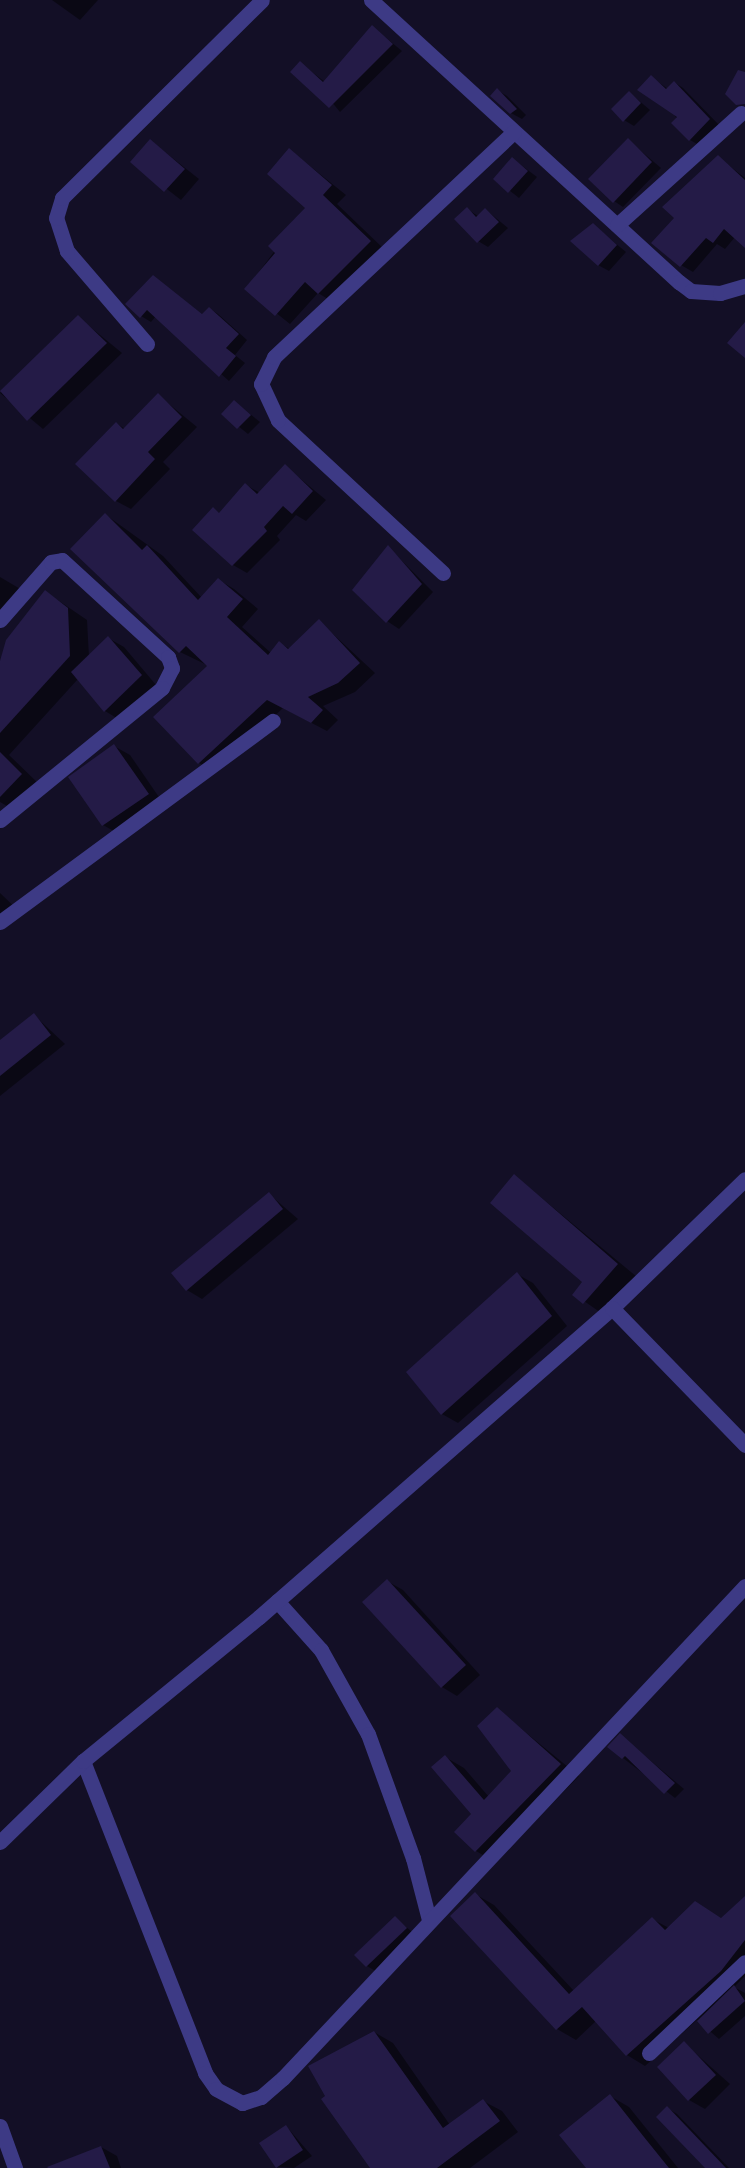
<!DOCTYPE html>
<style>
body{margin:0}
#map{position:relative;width:745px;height:2168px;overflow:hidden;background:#130f26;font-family:Roboto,sans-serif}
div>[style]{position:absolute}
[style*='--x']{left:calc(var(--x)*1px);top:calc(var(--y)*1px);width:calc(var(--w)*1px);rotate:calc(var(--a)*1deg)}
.shadow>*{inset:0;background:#0007}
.building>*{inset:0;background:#241b47}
.minor>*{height:15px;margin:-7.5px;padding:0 7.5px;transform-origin:7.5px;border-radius:7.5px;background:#3d3a85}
span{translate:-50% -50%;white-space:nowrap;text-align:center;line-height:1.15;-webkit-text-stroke:4.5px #130f26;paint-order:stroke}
</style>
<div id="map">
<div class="shadow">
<i style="clip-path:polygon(52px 0,98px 0,80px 20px)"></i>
<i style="clip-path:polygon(373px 27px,402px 51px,340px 112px,300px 63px,325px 82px)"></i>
<i style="clip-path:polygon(651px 77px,668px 89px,674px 82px,683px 88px,719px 125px,699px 145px,690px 140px)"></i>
<i style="clip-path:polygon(497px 90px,507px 96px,526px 115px,522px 119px,511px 113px,492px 96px)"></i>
<i style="clip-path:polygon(630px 93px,650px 110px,634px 126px,624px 120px)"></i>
<i style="clip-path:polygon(628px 140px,661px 168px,623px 207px,614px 201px)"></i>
<i style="clip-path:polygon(151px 141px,199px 179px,181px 200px,132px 162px)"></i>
<i style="clip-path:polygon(290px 150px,346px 195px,337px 204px,385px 250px,333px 302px,318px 293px,290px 324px,246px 289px,307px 208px)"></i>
<i style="clip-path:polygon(718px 157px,745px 178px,745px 246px,735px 237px,725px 249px,717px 244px,693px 272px,681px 265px,676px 217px)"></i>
<i style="clip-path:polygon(513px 159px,537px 177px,519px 198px,495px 179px)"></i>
<i style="clip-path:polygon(467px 209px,478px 216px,485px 209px,508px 228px,488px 247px,478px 241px)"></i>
<i style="clip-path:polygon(593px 225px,626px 252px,609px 271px,598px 265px)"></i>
<i style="clip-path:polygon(153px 277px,203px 315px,209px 308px,218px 314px,247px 340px,235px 355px,245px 363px,229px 381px,156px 316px,151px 322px,141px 316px)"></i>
<i style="clip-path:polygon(78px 317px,122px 353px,43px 429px,0 393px)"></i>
<i style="clip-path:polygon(158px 395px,197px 427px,163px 462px,170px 469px,131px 509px,116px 501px,116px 423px,125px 429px)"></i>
<i style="clip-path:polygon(234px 401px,260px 422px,248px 434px,223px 414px)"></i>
<i style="clip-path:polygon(285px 466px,326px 500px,306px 521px,296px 515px,277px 536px,280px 540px,247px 573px,233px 565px,213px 509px,220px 514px,246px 485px,260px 493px)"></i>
<i style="clip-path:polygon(106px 515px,163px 556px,202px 598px,219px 580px,234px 589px,258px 609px,242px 627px,271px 653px,279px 643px,290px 649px,319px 621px,375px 673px,355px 692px,323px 706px,338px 720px,327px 731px,283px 708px,215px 772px,199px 763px,209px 666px,180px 652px,72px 549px)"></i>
<i style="clip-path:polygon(388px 547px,433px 592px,399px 629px,387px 621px)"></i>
<i style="clip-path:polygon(0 577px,22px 590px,0 615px)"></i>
<i style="clip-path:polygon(46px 592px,87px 620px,89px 657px,108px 638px,124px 647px,156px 685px,120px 720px,105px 711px,78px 679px,9px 755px,41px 786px,16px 811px,0 802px,0 670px)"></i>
<i style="clip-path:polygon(114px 746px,130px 755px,163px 803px,119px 834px,103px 825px)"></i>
<i style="clip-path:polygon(0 893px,21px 913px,0 927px)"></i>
<i style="clip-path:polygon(34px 1015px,65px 1044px,0 1096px,0 1041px)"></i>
<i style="clip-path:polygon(515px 1176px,637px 1277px,604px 1315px,574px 1294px,584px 1282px)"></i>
<i style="clip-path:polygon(269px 1194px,298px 1219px,202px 1299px,187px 1290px)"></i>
<i style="clip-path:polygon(517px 1274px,533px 1283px,567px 1326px,458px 1423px,442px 1414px,408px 1372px)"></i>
<i style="clip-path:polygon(387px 1581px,403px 1590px,480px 1675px,457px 1696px,442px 1687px)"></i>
<i style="clip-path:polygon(497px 1709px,579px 1776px,495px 1862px,476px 1851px,473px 1814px,445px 1757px,464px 1768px,489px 1797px,513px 1771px)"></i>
<i style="clip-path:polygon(620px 1735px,684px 1789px,675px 1798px,623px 1758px)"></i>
<i style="clip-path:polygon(475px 1894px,494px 1905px,574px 1991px,652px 1919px,669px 1928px,696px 1903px,722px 1919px,745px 1898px,745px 1976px,734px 1987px,745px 1993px,745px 2016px,719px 2039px,697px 2020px,645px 2066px,627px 2055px,596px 2021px,576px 2040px,557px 2029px)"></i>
<i style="clip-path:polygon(395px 1918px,416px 1935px,377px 1972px,367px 1966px)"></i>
<i style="clip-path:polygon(374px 2032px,393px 2043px,450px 2125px,483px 2101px,502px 2111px,518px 2132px,470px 2168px,372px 2168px)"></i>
<i style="clip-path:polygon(684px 2043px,730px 2084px,705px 2109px,689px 2100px)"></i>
<i style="clip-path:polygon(610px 2096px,629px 2107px,678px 2168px,588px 2168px)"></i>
<i style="clip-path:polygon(667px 2108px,677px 2114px,729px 2168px,707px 2168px)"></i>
<i style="clip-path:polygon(286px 2126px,312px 2156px,294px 2168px,277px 2167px)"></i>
<i style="clip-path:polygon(101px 2147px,117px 2156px,121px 2168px,53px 2168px)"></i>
</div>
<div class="building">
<i style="clip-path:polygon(372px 25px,393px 44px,329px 108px,290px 72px,300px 61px,323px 82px)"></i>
<i style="clip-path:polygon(738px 70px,745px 72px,745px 104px,736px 105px,725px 94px)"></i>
<i style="clip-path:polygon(651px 75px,666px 89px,674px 81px,710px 119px,689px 141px,671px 123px,677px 117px,637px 90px)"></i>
<i style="clip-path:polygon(497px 88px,517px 109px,510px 114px,490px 96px)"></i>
<i style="clip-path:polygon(629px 91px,641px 103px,623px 122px,611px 109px)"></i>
<i style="clip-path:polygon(628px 138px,652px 162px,613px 203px,588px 179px)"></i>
<i style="clip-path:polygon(150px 139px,185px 169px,164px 192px,130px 162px)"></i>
<i style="clip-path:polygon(289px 148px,332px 185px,323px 195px,371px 241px,318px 294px,305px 282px,275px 316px,244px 289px,275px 253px,268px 246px,305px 208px,267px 174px)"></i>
<i style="clip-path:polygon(718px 155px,745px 180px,745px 248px,724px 229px,713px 243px,706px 238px,680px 267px,651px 243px,674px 218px,662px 207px)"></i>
<i style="clip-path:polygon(512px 157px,528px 171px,508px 193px,493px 179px)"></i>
<i style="clip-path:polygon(467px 207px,476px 217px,485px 208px,499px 222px,477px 243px,454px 219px)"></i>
<i style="clip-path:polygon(593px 223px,617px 245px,598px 266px,570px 241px)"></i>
<i style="clip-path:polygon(153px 275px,202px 314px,209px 307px,239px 334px,226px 348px,236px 356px,219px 377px,147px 310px,140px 318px,125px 304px)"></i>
<i style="clip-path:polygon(78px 315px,107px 343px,27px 421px,0 391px)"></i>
<i style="clip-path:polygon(745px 322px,745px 358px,727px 343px)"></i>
<i style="clip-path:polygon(158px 393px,182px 417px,148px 452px,155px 459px,115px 502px,75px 464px,116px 422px,123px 429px)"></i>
<i style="clip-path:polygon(234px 400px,251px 415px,237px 429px,221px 414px)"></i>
<i style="clip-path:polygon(285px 464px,313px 491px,292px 514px,283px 506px,264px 527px,267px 531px,232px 566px,192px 530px,213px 507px,219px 513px,245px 483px,257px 494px)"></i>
<i style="clip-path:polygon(105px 513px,142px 550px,147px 545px,198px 600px,218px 578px,243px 599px,227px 617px,268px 655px,279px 641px,288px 649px,319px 619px,360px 663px,338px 683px,308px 697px,323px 710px,311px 723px,267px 700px,198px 764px,153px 717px,207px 666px,186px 646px,179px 653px,70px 549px)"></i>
<i style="clip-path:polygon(388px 545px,422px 584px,386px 623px,352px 590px)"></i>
<i style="clip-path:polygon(45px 590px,68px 608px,70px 656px,0 733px,0 661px,6px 640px)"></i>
<i style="clip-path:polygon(108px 636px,142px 675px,104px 712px,71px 672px)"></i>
<i style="clip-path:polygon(114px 744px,149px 794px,102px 826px,68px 777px)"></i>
<i style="clip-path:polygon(0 752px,22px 774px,0 797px)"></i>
<i style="clip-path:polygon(34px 1013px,51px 1035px,0 1076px,0 1040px)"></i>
<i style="clip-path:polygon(514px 1174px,618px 1264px,583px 1304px,572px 1295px,582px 1282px,490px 1203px)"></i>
<i style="clip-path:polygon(269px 1192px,283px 1209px,186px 1291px,171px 1273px)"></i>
<i style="clip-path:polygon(517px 1272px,552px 1316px,441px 1415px,406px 1372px)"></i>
<i style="clip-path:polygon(387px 1579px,466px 1665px,441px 1688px,362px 1602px)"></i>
<i style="clip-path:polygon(497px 1707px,561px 1764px,475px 1852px,454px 1832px,471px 1814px,431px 1767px,445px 1755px,484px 1800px,511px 1771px,477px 1726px)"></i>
<i style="clip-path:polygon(620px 1733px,675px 1783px,664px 1794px,625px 1756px,622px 1759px,607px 1747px)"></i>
<i style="clip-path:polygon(475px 1892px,569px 1994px,652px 1917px,665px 1930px,695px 1901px,721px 1918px,745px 1896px,745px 1940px,721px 1971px,626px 2056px,582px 2007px,556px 2030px,450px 1916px)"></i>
<i style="clip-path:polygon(395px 1916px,407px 1928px,366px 1967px,354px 1955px)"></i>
<i style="clip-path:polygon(734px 1985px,745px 2001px,708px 2034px,697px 2021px)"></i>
<i style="clip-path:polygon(374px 2031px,443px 2128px,483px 2099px,500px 2121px,437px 2168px,370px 2168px,321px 2099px,325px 2096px,308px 2066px)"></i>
<i style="clip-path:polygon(684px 2041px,716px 2075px,688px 2101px,657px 2067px)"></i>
<i style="clip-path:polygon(610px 2094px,644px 2137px,669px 2168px,586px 2168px,559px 2135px)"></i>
<i style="clip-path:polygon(667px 2106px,726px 2168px,705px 2168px,656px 2117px)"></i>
<i style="clip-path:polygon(286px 2125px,303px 2150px,276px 2168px,259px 2143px)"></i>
<i style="clip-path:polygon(101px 2146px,110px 2168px,48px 2168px,47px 2167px)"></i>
</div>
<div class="minor">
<i style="--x:371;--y:0;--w:418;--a:42.5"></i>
<i style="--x:679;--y:282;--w:15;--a:37"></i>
<i style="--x:691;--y:291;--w:29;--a:4"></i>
<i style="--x:720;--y:293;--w:26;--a:-16"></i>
<i style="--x:617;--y:225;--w:167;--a:-42.1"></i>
<i style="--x:147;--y:344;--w:123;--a:-130.7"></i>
<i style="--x:67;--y:251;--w:35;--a:-108"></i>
<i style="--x:56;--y:218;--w:21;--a:-73"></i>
<i style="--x:62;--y:198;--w:281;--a:-44.7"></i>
<i style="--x:443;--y:573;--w:225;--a:-137.2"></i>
<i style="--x:278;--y:420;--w:40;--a:-115"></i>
<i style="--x:261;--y:384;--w:30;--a:-64"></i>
<i style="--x:274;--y:357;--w:329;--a:-43.2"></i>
<i style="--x:0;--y:620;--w:77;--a:-48.7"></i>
<i style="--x:51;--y:562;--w:11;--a:-10"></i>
<i style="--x:62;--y:560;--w:144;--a:42.5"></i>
<i style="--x:168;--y:657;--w:12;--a:70"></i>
<i style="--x:172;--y:668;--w:22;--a:117"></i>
<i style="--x:162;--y:688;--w:209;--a:140.8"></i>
<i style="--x:0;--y:922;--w:339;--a:-36.4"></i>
<i style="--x:612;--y:1308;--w:185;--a:-44.1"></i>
<i style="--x:277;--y:1601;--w:66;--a:48.1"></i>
<i style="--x:321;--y:1650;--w:96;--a:60.8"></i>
<i style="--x:368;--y:1734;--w:132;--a:70.1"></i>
<i style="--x:413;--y:1858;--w:64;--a:75.5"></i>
<i style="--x:83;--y:1761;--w:335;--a:68.6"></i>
<i style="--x:205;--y:2073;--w:19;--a:55"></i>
<i style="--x:216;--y:2089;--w:30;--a:28"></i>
<i style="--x:242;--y:2103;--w:20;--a:-18"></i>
<i style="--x:261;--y:2097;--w:29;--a:-41"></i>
<i style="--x:283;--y:2078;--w:675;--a:-46.8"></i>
<i style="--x:0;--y:1842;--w:116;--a:-44.3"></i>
<i style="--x:83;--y:1761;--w:227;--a:-39.3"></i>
<i style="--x:259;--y:1617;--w:469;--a:-41.2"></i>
<i style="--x:612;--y:1308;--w:191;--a:45.8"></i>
<i style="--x:649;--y:2053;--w:132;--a:-43.5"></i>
<i style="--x:0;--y:2126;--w:45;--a:70.3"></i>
</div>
</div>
